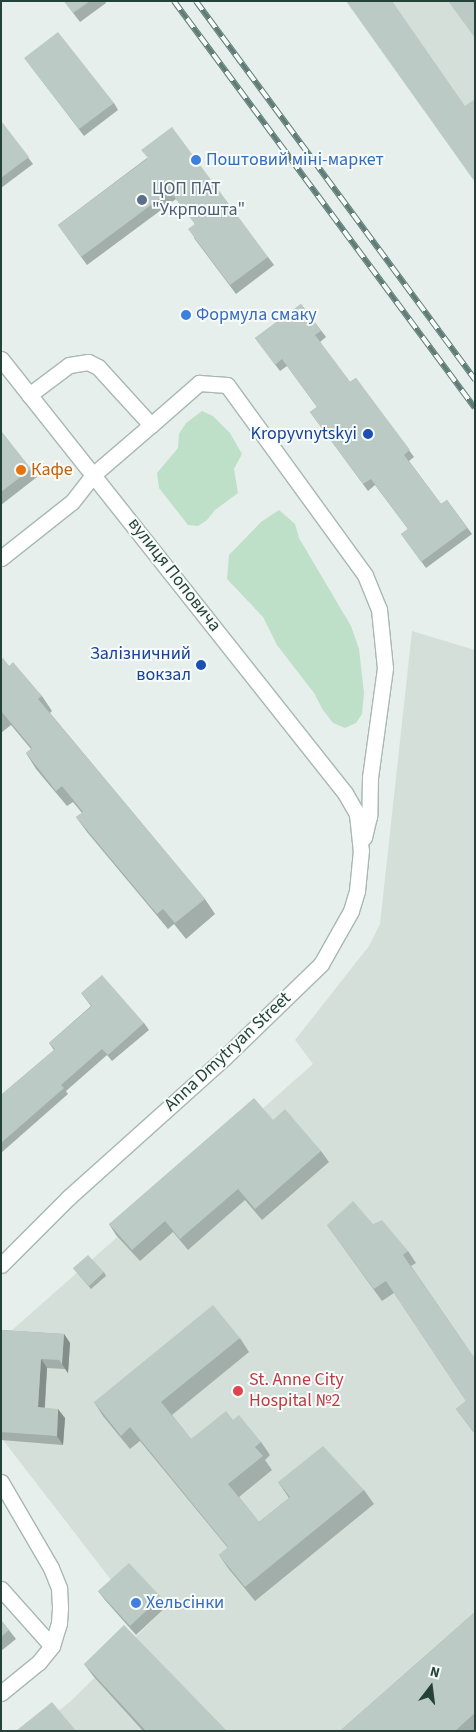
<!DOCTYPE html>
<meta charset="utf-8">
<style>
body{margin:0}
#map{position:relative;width:476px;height:1732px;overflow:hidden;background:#e6efeb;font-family:"Source Sans 3",sans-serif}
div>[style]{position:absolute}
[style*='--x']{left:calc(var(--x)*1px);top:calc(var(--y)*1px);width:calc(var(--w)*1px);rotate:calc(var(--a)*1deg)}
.built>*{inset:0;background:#d4dfda}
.green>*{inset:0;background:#bfe0c8}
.roads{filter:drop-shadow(1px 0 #a8b8b2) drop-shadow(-1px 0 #a8b8b2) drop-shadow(0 1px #a8b8b2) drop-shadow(0 -1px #a8b8b2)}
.minor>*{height:15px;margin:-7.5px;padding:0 7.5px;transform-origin:7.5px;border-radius:7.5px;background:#fff}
.rail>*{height:5.5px;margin-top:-2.75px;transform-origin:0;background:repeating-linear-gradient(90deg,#f7fbf9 0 11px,#5f7d75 0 22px);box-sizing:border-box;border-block:1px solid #5f7d75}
.wall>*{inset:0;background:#a1aea9}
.shaded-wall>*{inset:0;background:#838d89}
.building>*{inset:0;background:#bbcac4}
.dots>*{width:14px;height:14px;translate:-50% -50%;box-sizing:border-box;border:2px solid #f7fbf9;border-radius:50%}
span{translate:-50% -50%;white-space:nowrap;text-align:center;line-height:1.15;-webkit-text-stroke:4px #f7fbf9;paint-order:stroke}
.shop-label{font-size:18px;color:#366cbe}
.left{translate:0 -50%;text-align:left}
.service-label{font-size:18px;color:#4e5e75}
.transit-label{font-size:18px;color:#164399}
.right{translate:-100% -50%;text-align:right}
.food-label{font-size:18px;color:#c56008}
.street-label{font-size:18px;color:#24423a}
.health-label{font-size:18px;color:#be3a42}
.frame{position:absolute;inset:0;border:2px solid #24423a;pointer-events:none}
.north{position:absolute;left:406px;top:1662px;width:50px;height:50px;-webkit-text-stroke:4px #f7fbf9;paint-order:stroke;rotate:15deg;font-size:14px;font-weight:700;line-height:20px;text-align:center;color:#24423a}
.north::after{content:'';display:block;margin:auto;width:18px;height:22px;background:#24423a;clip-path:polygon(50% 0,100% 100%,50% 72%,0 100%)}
</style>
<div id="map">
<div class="built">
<i style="clip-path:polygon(347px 1px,475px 1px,475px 182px)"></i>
<i style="clip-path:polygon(412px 631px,475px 650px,475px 1731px,34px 1731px,72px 1700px,167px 1606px,118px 1589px,3px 1440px,2px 1339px,313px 1064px,295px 1040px,369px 946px,380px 924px)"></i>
</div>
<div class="green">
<i style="clip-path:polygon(202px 411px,213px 416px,230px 433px,242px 454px,234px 469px,238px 493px,215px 510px,207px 520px,198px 526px,188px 525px,159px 488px,157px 473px,178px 448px,179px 434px,186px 423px)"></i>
<i style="clip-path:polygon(279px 510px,295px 524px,299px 538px,351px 626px,359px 649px,364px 693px,362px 714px,356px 723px,345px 728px,333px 723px,323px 710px,314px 693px,277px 645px,263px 617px,227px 579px,229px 555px,261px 522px)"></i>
</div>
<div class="roads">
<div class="minor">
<i style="--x:1;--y:359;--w:554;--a:51.6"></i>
<i style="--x:345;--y:793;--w:24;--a:60"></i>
<i style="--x:357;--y:814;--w:36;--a:84"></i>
<i style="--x:361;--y:850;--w:41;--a:95.6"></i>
<i style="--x:357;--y:891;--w:21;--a:107"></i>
<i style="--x:351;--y:911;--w:61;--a:119.5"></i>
<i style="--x:321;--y:964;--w:135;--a:135.9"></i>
<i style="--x:224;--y:1058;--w:208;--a:138.1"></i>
<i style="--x:69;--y:1197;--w:96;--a:135"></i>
<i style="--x:151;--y:425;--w:64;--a:-41.2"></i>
<i style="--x:199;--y:383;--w:28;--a:4"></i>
<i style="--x:227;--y:385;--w:235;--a:54"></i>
<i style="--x:365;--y:575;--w:37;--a:68"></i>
<i style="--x:379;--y:609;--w:59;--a:84.2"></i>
<i style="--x:385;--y:668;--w:110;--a:97.8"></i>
<i style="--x:370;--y:777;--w:39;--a:91"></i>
<i style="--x:369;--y:816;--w:22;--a:103"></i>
<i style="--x:1;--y:558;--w:90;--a:-38.3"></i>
<i style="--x:72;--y:502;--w:36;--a:-52"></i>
<i style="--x:94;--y:474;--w:75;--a:-40.7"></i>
<i style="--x:151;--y:425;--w:79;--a:-132.4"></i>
<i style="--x:98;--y:367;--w:11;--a:-153"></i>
<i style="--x:88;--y:362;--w:19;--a:171"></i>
<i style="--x:69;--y:365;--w:50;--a:143.1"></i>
<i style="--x:1;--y:1482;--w:99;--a:59.8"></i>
<i style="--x:51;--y:1568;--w:22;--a:68"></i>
<i style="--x:59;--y:1588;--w:20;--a:87"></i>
<i style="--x:60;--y:1608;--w:15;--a:94"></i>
<i style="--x:59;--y:1623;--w:24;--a:107"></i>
<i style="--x:52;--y:1646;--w:21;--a:129"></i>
<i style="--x:39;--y:1662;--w:49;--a:140.8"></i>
<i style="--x:1;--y:1589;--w:76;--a:48.2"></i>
</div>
</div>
<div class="rail">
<i style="--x:174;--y:1;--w:506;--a:53.51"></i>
<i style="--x:196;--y:1;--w:471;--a:53.6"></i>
</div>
<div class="wall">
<i style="clip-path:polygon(64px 1px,105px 1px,106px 3px,80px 22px)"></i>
<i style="clip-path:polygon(29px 64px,114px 103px,118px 110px,84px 136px)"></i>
<i style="clip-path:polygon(1px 121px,33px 164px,1px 188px)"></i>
<i style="clip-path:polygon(147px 158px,268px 257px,274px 265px,236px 294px,194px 238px,195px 224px,176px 199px,87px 265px,58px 225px)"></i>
<i style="clip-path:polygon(301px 304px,326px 337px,320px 342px,350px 382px,356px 378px,414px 457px,409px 461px,441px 504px,447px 500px,472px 534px,426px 568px,401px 534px,408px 529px,375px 485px,368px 491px,310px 412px,317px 407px,287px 366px,280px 371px,255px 338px)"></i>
<i style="clip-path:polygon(1px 431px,37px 477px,1px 505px)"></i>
<i style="clip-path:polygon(1px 660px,9px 666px,42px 696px,52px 711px,50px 713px,205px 899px,215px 914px,186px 939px,174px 924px,168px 929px,87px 832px,76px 817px,82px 813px,73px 802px,67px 806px,36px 769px,26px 753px,31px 749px,11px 725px,1px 733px)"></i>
<i style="clip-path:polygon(81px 993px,144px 1023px,149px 1030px,112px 1061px,107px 1055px,66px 1091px,68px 1094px,1px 1153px,1px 1095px,54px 1050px,49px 1043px,91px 1006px)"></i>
<i style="clip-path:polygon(273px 1120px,321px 1151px,329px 1162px,262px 1220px,245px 1200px,188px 1250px,173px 1232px,140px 1261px,116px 1235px,109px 1224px)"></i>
<i style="clip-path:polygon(373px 1224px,408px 1251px,416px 1263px,411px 1266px,475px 1359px,475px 1434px,456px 1409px,466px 1401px,394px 1293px,382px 1301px,327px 1225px)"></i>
<i style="clip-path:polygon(73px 1268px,104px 1272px,106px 1276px,91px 1289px)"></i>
<i style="clip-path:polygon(1px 1330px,64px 1334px,70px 1343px,68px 1373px,65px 1369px,47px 1368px,45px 1408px,65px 1418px,63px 1445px,1px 1440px)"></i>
<i style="clip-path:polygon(240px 1338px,249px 1352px,172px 1415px,191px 1439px,233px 1420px,261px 1442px,270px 1455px,265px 1460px,272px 1470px,239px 1497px,259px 1522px,289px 1498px,278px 1482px,364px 1490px,374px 1504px,255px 1601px,228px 1568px,219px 1555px,228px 1548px,140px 1441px,130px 1449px,103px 1416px,94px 1402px)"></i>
<i style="clip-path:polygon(98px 1591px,161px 1597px,167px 1606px,136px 1635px,105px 1600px)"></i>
<i style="clip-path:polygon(475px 1612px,475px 1731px,340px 1731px)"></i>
<i style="clip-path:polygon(1px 1620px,16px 1639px,1px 1651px)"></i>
<i style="clip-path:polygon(84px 1664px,227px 1731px,143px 1731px,94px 1677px)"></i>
</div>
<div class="shaded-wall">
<i style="clip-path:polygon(64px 1334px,70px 1343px,68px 1373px,62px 1364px)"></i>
<i style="clip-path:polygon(41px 1359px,47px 1368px,44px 1416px,38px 1407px)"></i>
<i style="clip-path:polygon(58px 1409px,65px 1418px,63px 1445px,57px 1436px)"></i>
</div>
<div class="building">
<i style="clip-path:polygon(64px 1px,90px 1px,73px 13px)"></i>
<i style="clip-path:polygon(346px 1px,392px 1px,465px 106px,475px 99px,475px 182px)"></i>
<i style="clip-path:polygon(448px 1px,475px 1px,475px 38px)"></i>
<i style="clip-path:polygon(58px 32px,114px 103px,79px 129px,24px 58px)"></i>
<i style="clip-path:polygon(1px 121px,29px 157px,1px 178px)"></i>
<i style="clip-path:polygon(172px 127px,268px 257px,230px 285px,188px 229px,195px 224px,170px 191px,81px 257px,58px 225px,148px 158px,141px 150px)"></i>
<i style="clip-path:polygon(301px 304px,321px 331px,315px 335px,350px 382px,356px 378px,410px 450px,404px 455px,441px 504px,447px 500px,467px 528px,421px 562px,401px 534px,408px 529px,371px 479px,363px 484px,310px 412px,317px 407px,282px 359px,275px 365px,255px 338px)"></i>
<i style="clip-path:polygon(1px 431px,31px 469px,1px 492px)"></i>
<i style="clip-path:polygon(3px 658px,9px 666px,13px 662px,42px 696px,38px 699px,205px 899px,175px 923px,163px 909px,157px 914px,76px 817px,83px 812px,62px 786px,56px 791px,26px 753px,32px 748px,1px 711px,1px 660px)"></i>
<i style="clip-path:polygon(102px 975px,144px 1023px,108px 1055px,102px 1049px,61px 1085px,64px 1088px,1px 1143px,1px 1095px,55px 1049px,49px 1043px,92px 1006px,81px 993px)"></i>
<i style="clip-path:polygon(254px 1098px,273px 1120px,285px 1109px,321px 1151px,255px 1209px,238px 1189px,180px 1239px,165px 1221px,132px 1250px,109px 1224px)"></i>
<i style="clip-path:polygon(353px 1201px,373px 1224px,382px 1220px,408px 1251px,403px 1255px,475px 1359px,475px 1431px,474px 1432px,456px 1409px,466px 1401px,386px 1281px,374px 1289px,327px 1225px)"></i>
<i style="clip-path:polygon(88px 1255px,104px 1272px,89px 1286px,73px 1268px)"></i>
<i style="clip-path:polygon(213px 1305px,240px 1338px,161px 1402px,191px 1439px,226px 1411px,233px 1420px,239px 1415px,261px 1442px,255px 1447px,263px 1456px,228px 1484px,259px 1522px,290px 1497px,278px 1482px,323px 1446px,364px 1490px,245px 1587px,219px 1555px,228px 1547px,130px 1427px,121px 1436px,94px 1402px)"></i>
<i style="clip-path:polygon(1px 1330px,64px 1334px,62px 1364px,59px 1360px,41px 1359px,38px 1407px,58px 1409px,57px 1436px,1px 1432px)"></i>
<i style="clip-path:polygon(129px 1563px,161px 1597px,130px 1626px,98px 1591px)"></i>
<i style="clip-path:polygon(475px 1612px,475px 1713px,455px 1731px,340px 1731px)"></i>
<i style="clip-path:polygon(1px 1620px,9px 1630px,1px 1637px)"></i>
<i style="clip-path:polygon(124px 1625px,227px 1731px,146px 1731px,84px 1664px)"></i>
<i style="clip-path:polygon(52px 1702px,76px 1731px,16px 1731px)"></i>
</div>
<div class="dots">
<i style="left:196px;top:160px;background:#3f7fe0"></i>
<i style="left:142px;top:200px;background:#5c6f8a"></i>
<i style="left:186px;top:315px;background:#3f7fe0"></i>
<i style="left:368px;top:434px;background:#1a4fb4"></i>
<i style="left:21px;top:470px;background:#e8710a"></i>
<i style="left:201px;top:665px;background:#1a4fb4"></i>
<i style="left:238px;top:1391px;background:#e0444e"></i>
<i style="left:136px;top:1603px;background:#3f7fe0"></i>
</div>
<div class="shop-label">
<span class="left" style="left:206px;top:160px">Поштовий міні-маркет</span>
<span class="left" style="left:196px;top:315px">Формула смаку</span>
<span class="left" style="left:146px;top:1603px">Хельсінки</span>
</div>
<div class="service-label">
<span class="left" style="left:152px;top:200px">ЦОП ПАТ<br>"Укрпошта"</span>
</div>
<div class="transit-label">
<span class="right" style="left:357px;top:434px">Kropyvnytskyi</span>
<span class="right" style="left:191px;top:665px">Залізничний<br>вокзал</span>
</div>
<div class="food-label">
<span class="left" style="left:31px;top:470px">Кафе</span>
</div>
<div class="street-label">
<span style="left:174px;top:575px;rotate:52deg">вулиця Поповича</span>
<span style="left:228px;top:1052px;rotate:-43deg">Anna Dmytryan Street</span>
</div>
<div class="health-label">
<span class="left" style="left:249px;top:1391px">St. Anne City<br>Hospital №2</span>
</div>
<div class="frame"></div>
<div class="north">N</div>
</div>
